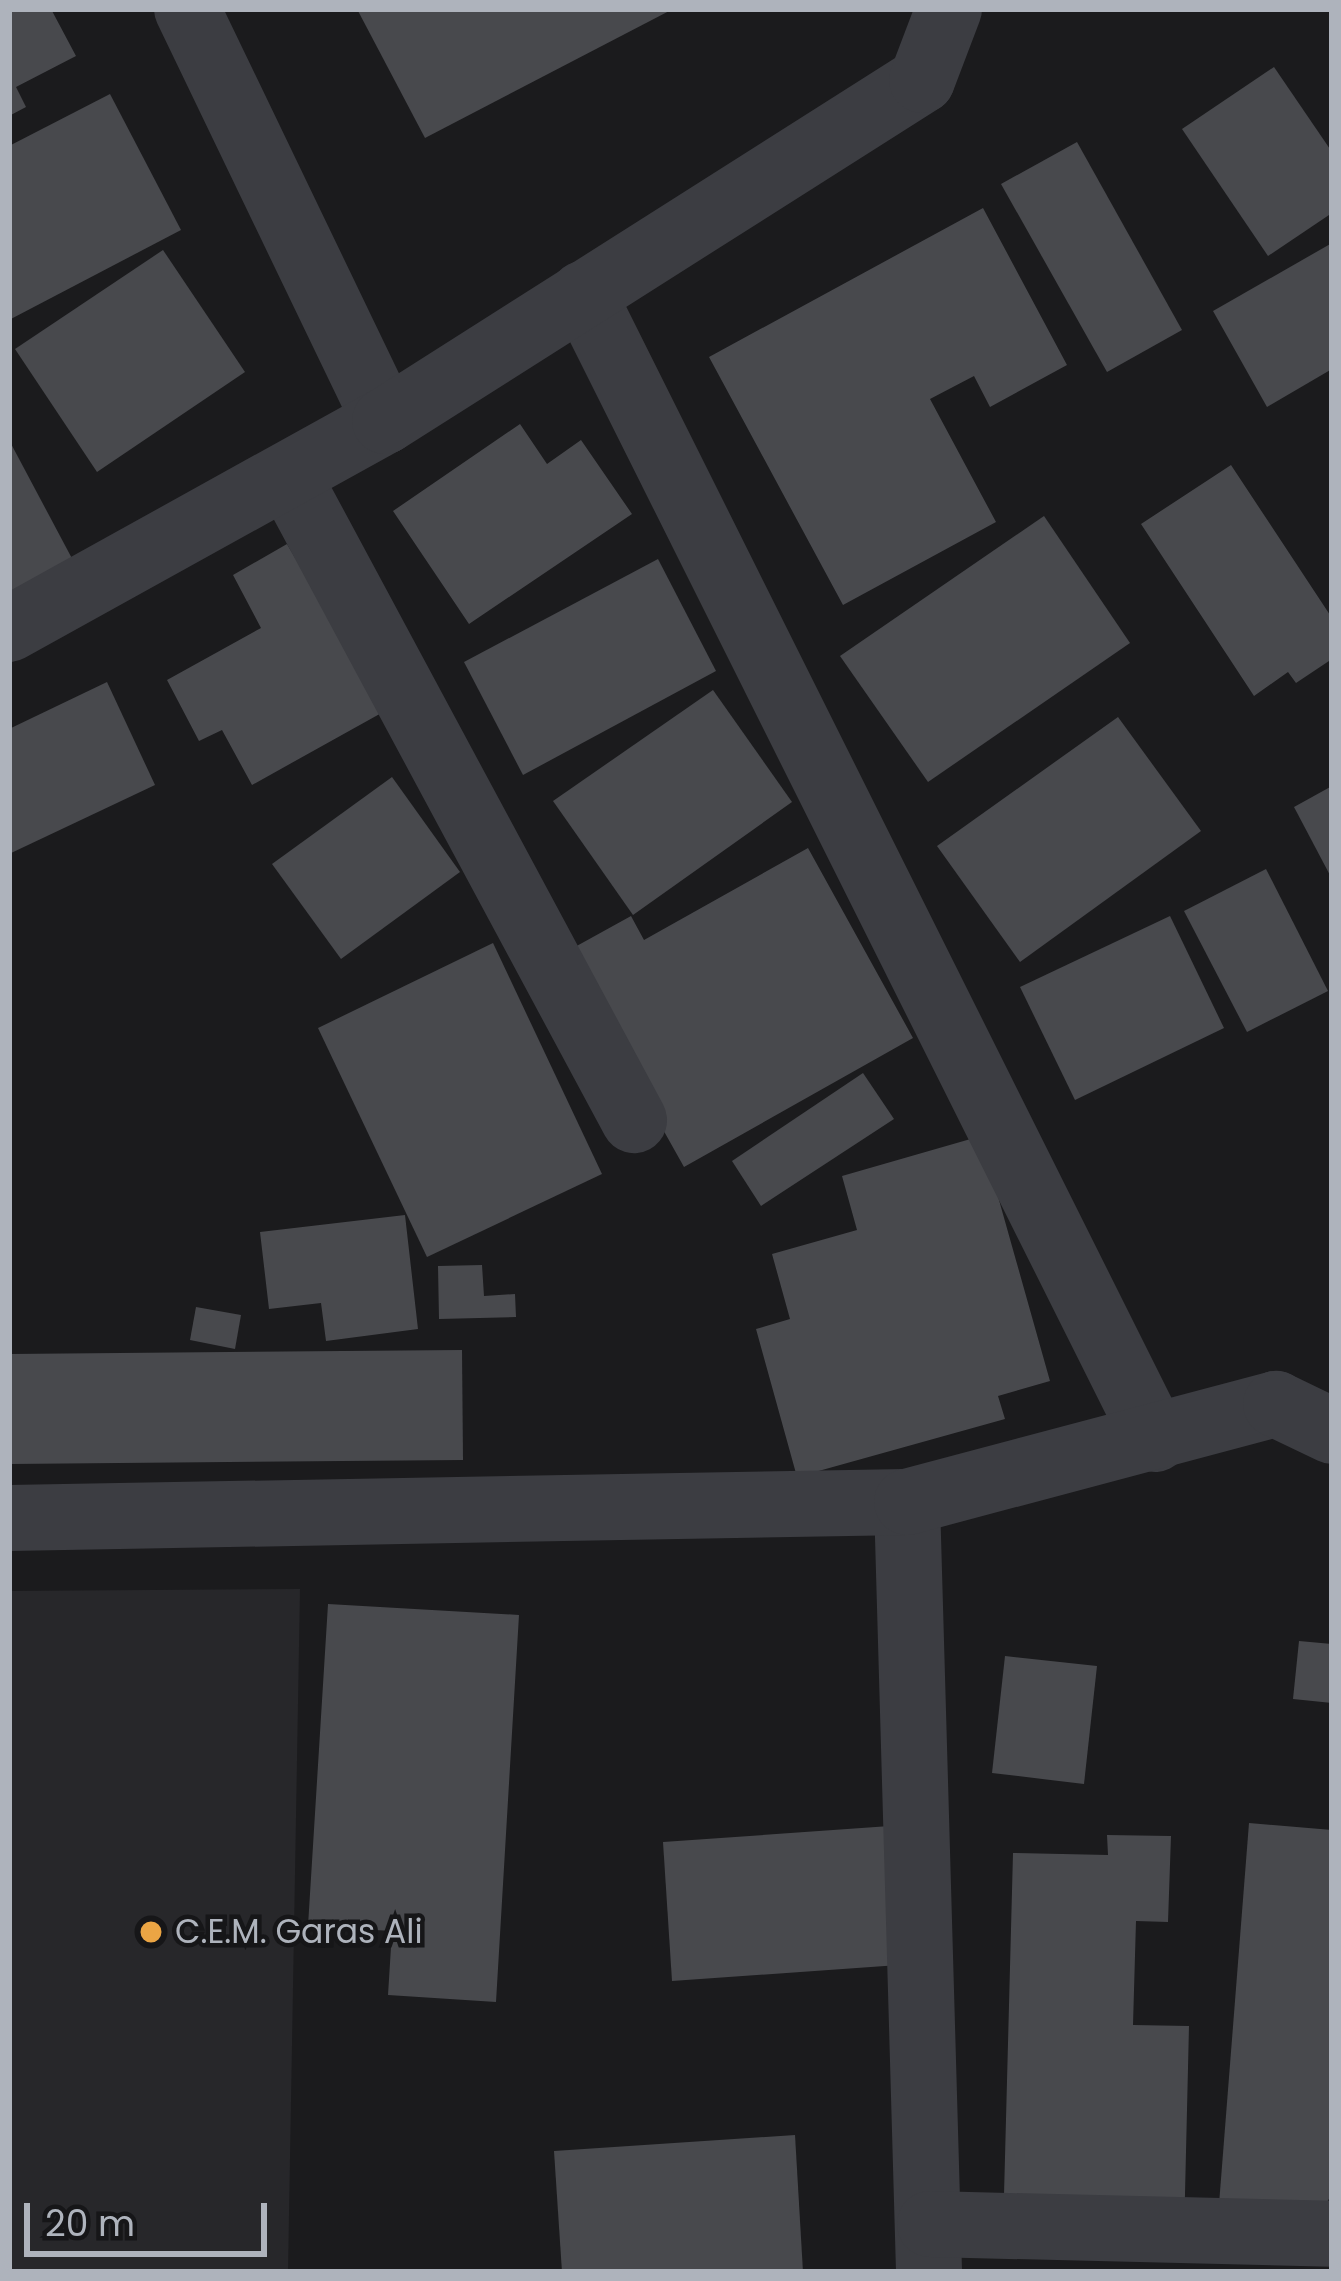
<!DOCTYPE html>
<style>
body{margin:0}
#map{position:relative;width:1341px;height:2281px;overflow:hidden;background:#1b1b1d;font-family:Poppins,sans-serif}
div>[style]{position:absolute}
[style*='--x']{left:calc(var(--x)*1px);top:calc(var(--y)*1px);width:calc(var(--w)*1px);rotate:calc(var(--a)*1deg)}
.built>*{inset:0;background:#27272a}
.building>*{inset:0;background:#48494d}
.minor>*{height:66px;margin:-33px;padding:0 33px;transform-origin:33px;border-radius:33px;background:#3c3d42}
.dots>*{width:33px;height:33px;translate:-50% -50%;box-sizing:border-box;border:6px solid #161618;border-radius:50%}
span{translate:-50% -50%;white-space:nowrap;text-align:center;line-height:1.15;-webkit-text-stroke:9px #161618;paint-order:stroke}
.poi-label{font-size:33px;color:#aeb3bc}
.left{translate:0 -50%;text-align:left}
.frame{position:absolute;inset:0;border:12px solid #aeb3bc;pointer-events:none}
.scale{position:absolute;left:24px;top:2203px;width:243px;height:54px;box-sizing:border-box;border:6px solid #aeb3bc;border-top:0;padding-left:15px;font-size:36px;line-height:42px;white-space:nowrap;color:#aeb3bc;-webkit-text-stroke:9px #161618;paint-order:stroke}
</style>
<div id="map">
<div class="built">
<i style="clip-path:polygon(300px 1589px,288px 2272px,9px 2272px,9px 1591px)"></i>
</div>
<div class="building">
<i style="clip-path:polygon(9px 9px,51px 9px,76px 56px,16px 87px,26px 107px,9px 116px)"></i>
<i style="clip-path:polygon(357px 9px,673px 9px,425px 138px)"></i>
<i style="clip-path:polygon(1274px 67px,1332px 152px,1332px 213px,1268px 256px,1182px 129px)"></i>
<i style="clip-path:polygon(110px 94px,181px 230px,9px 320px,9px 146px)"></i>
<i style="clip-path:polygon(1077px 142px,1182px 330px,1107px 372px,1001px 184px)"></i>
<i style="clip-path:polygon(983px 208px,1067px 365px,990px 407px,974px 376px,930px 399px,996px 522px,843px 605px,709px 357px)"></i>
<i style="clip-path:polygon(1332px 243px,1332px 369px,1267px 407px,1213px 311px)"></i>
<i style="clip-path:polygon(163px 250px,245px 372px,97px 472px,15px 349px)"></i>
<i style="clip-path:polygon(520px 424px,547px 464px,581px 440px,632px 514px,469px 624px,393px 511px)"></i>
<i style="clip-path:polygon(9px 440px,76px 566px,9px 602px)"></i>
<i style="clip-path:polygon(1231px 465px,1332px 618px,1332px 659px,1296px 683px,1288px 672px,1254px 696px,1141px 524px)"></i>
<i style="clip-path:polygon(1044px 516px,1130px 643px,928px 782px,840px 656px)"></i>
<i style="clip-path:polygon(287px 544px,385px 711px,252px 785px,222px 730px,199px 741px,167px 680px,261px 628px,233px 575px)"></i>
<i style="clip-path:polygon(658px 559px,716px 671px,523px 775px,464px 662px)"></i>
<i style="clip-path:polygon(107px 682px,155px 785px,9px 854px,9px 729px)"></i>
<i style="clip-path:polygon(713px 690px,792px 802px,633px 915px,553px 801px)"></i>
<i style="clip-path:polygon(1118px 717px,1201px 831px,1020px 962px,937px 846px)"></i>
<i style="clip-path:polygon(392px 777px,460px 872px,341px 959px,272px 864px)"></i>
<i style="clip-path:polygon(1332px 786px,1332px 879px,1294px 807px)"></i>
<i style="clip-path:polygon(808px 848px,913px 1038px,684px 1167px,564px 953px,631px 916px,644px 940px)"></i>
<i style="clip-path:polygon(1266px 869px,1328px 991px,1247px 1032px,1184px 911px)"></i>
<i style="clip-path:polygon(1170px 916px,1224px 1028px,1075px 1100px,1020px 987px)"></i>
<i style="clip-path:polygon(493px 943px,602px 1174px,427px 1257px,318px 1028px)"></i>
<i style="clip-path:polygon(863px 1073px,894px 1119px,761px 1206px,732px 1161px)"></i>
<i style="clip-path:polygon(981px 1136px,1050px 1381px,998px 1396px,1005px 1419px,797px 1477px,756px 1329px,790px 1319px,772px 1254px,857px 1230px,842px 1176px)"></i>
<i style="clip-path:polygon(405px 1215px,418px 1329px,326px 1341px,321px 1303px,269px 1309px,260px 1232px)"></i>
<i style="clip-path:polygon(482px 1265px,484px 1296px,515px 1294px,516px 1317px,439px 1319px,438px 1266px)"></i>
<i style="clip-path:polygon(196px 1307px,241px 1315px,235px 1349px,190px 1340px)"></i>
<i style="clip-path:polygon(462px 1350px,463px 1460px,10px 1464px,10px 1354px)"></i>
<i style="clip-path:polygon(328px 1604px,519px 1615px,496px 2002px,388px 1995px,392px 1931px,308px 1926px)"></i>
<i style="clip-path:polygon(1299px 1641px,1332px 1644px,1332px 1703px,1293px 1699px)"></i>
<i style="clip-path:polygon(1005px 1656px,1097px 1666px,1084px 1784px,992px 1773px)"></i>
<i style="clip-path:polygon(1249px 1823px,1332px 1830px,1332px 2194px,1313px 2225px,1218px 2217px)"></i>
<i style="clip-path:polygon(904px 1825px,913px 1964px,672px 1981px,663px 1842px)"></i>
<i style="clip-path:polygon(1107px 1835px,1171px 1836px,1168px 1922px,1136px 1921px,1133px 2025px,1189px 2026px,1184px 2236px,1003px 2233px,1013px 1853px,1108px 1855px)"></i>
<i style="clip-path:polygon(795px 2135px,803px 2272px,562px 2272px,554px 2151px)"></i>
</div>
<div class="minor">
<i style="--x:187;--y:9;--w:457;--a:64.3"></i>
<i style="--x:583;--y:294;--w:1280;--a:63.45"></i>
<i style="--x:289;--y:478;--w:729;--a:61.75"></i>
<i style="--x:9;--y:629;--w:430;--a:-29"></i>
<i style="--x:385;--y:421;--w:636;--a:-32.42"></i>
<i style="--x:922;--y:80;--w:76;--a:-69.2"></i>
<i style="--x:907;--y:1502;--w:770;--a:88.36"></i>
<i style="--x:9;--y:1518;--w:898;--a:-1.02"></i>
<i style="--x:907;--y:1502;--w:382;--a:-14.9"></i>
<i style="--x:1276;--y:1404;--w:62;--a:25.7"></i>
<i style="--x:930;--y:2224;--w:402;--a:1.4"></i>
</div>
<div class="dots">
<i style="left:151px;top:1932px;background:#eba544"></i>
</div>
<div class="poi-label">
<span class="left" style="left:175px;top:1932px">C.E.M. Garas Ali</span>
</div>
<div class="frame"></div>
<div class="scale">20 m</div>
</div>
